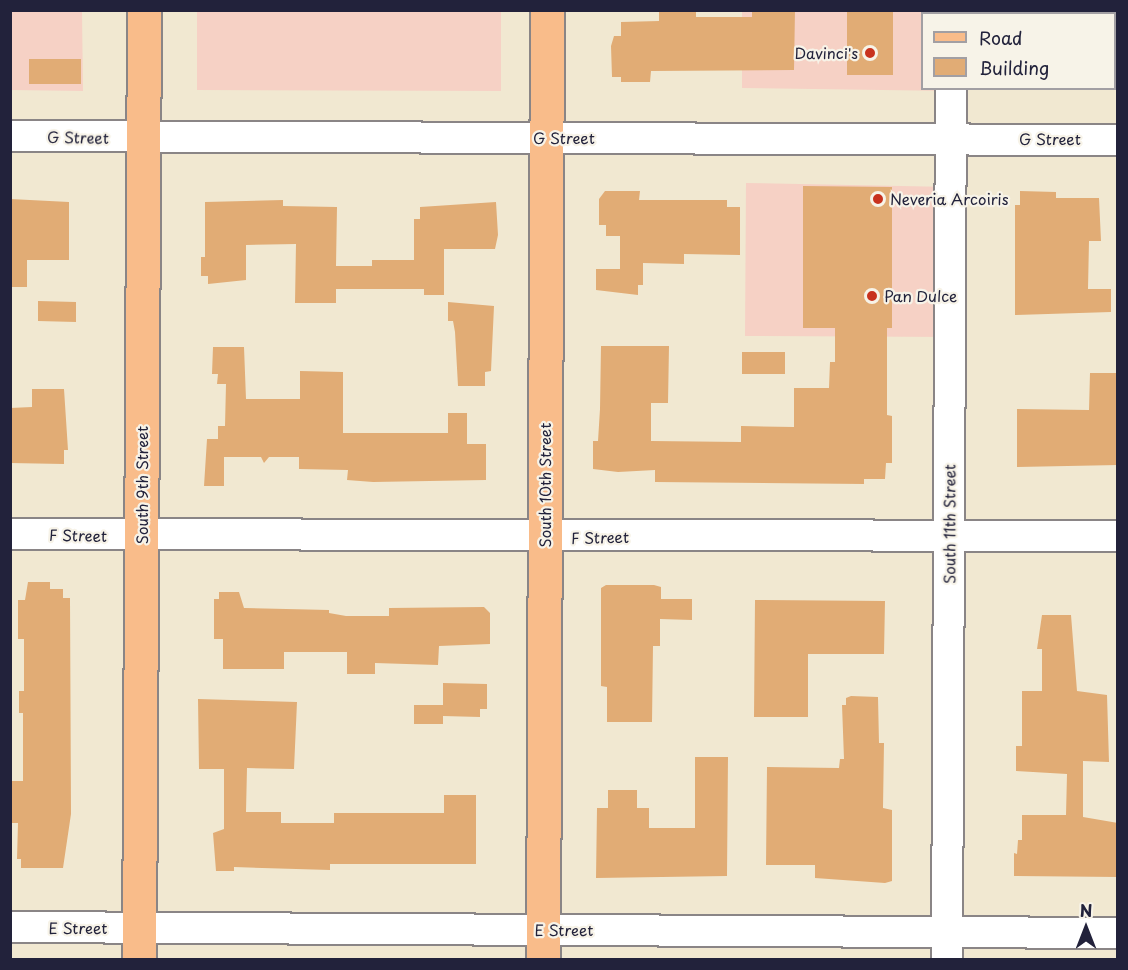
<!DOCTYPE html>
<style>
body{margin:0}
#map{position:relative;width:1128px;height:970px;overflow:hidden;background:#f1e8d1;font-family:"Playpen Sans",sans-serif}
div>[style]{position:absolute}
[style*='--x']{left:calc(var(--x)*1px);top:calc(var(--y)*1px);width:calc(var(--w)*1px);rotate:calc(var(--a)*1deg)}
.built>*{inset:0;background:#f6d1c5}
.building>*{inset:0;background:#e1ac75}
.roads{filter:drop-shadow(2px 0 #8a8586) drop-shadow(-2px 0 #8a8586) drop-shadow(0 2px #8a8586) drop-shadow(0 -2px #8a8586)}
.minor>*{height:30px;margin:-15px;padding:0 15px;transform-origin:15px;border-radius:15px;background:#fff}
.major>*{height:33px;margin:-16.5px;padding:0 16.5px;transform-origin:16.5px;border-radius:16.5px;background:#f9bc8a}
.dots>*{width:16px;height:16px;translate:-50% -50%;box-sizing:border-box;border:3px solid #f7f3e8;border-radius:50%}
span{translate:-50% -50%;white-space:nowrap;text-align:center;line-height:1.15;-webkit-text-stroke:4.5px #f7f3e8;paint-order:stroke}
.poi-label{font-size:15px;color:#22223b}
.right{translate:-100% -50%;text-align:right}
.left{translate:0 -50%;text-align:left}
.street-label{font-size:15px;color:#22223b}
.frame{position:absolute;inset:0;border:12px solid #22223b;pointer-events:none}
.legend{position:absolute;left:921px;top:12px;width:195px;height:78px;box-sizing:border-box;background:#f7f3e8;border:2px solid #a29fa3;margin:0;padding:8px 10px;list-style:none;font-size:18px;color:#22223b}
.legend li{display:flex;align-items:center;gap:12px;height:30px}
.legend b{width:30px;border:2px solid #a29fa3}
.north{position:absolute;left:1056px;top:898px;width:60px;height:60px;-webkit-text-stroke:4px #f7f3e8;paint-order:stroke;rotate:0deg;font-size:16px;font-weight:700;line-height:24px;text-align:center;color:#22223b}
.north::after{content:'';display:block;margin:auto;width:21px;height:27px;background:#22223b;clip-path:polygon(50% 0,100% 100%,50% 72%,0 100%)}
</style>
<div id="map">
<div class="built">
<i style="clip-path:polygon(11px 11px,82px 11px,83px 91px,11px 90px)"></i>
<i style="clip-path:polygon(197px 11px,501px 11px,501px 91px,197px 90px)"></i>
<i style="clip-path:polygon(742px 11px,952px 11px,922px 14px,922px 88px,951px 91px,742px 88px)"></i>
<i style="clip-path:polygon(746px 183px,951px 187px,950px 337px,745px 336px)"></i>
</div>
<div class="building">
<i style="clip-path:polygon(752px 10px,795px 10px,794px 70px,651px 71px,650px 82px,621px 82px,621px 77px,612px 77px,611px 46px,614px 36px,621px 36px,621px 22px,659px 21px,659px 11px,696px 11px,696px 17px,752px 17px)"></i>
<i style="clip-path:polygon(847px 10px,893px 10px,893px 75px,847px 75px)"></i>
<i style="clip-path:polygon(29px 59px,81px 59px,81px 84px,29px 84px)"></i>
<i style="clip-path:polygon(803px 186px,892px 187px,892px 328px,887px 328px,887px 415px,892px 416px,892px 463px,886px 463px,885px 479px,864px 479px,864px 484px,655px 482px,655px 470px,618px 472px,593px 469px,593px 441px,598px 441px,600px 409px,601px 346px,669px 346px,668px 403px,651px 403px,651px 441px,741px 442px,741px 426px,794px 427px,794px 388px,829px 388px,830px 362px,835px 362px,835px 328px,803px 328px)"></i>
<i style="clip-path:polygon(605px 191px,640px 191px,639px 200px,727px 200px,727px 207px,740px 207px,740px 255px,684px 254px,684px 264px,643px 263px,643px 285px,638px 285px,638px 295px,596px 290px,596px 269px,620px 269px,620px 236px,606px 236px,606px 225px,599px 225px,599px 199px)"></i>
<i style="clip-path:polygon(1020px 191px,1056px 192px,1056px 198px,1099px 198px,1101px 241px,1089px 241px,1088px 289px,1111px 289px,1111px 312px,1015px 315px,1015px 205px,1020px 205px)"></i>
<i style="clip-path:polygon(10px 199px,69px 202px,69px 260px,27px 260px,27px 287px,10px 287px)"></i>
<i style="clip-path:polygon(283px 200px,283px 206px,337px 207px,336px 266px,372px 266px,372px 260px,414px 260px,414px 219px,420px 219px,420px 207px,496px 202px,498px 235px,495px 249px,444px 249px,444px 295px,424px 295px,424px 289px,336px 289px,336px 303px,295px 303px,296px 244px,246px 245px,246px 280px,208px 284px,208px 276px,201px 276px,201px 257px,205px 257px,205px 202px)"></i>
<i style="clip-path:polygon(38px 301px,76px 302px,76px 322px,38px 321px)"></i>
<i style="clip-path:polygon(448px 302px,494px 306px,491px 371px,485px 372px,485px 386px,458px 386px,455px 332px,453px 321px,448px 321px)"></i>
<i style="clip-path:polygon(213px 347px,244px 347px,246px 399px,300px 399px,300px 371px,343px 372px,343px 433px,448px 433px,448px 413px,467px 413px,467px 444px,486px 444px,486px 480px,373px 482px,347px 480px,348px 470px,299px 469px,299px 457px,269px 457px,264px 463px,261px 457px,224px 457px,224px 486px,204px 486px,207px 439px,218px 439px,218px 426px,225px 426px,226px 384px,217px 384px,218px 374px,212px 374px)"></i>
<i style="clip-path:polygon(742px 352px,785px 352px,785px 374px,742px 374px)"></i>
<i style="clip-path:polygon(1090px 373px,1118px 373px,1118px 465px,1017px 467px,1017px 409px,1089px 410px)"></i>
<i style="clip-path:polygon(32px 389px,64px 389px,68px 450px,64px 450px,64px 464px,10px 463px,10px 408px,32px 407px)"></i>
<i style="clip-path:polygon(28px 582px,50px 582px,50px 589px,63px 589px,63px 598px,70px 598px,71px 814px,63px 868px,21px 868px,21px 859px,17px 859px,18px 823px,10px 823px,10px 781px,23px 781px,23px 713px,19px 713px,19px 691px,24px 691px,24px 639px,18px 639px,18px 600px,25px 600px)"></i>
<i style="clip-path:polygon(606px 585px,654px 585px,661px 587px,661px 599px,692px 599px,692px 620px,660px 619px,660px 646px,653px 646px,652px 722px,607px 722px,607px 687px,601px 686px,601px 588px)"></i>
<i style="clip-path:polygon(219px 592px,239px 592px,244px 608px,329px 610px,329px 613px,346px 616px,389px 616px,389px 608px,484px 607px,490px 613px,490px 644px,439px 646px,438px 665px,375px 663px,375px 674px,347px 674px,347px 652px,284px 652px,284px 669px,223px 669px,223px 639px,214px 639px,214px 599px,219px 599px)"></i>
<i style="clip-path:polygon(755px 600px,885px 601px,884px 654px,808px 654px,808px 717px,754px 717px)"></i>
<i style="clip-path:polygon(1042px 615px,1071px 615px,1077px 691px,1107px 695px,1109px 762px,1083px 761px,1083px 817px,1118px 823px,1118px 877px,1014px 876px,1014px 853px,1017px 854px,1018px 840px,1022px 840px,1022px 815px,1066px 815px,1067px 774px,1016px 771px,1016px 746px,1022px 746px,1022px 691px,1042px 691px,1042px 649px,1037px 649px)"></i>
<i style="clip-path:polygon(443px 683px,487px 684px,487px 709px,480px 709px,480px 717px,443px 716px)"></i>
<i style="clip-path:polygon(851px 696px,878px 697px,879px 743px,884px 743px,883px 808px,892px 810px,892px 881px,885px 883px,815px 878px,815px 865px,766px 865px,767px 767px,839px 768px,840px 759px,844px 759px,842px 705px,846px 705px,846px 698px)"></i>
<i style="clip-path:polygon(198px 699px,297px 702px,294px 769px,247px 768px,246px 812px,281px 812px,281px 823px,334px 823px,334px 813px,444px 813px,444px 795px,476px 795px,476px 864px,330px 864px,330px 870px,234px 867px,234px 871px,216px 871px,213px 833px,224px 829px,224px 769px,199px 769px)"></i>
<i style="clip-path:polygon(414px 705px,443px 705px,443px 724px,414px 724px)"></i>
<i style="clip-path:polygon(695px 757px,728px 757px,727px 876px,596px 878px,597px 808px,608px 808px,608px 790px,637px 790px,637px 808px,649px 808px,649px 828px,695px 828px)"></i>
</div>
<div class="roads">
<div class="minor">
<i style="--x:952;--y:14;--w:4;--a:-90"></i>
<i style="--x:10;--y:136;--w:1108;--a:0.21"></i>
<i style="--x:10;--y:534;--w:1108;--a:0.1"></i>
<i style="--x:10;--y:927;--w:1108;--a:0.31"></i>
<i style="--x:947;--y:960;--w:872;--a:-89.74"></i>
</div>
<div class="major">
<i style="--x:139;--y:960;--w:950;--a:-89.7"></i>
<i style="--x:543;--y:960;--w:950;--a:-89.76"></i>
</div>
</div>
<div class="dots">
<i style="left:870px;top:53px;background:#c8321e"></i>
<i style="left:878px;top:199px;background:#c8321e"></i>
<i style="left:872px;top:296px;background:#c8321e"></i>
</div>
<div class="poi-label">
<span class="right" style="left:858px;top:53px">Davinci's</span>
<span class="left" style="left:890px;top:199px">Neveria Arcoiris</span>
<span class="left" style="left:884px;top:296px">Pan Dulce</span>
</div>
<div class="street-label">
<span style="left:78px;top:137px;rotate:1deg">G Street</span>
<span style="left:564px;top:138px">G Street</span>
<span style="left:1050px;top:139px">G Street</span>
<span style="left:142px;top:485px;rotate:-90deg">South 9th Street</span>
<span style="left:545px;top:485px;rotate:-90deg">South 10th Street</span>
<span style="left:949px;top:524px;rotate:-90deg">South 11th Street</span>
<span style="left:78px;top:535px;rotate:1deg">F Street</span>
<span style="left:600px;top:537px;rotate:-1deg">F Street</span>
<span style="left:78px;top:928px">E Street</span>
<span style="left:564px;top:930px">E Street</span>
</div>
<div class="frame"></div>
<ul class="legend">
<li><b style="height:8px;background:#f9bc8a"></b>Road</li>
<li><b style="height:16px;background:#e1ac75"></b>Building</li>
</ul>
<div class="north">N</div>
</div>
